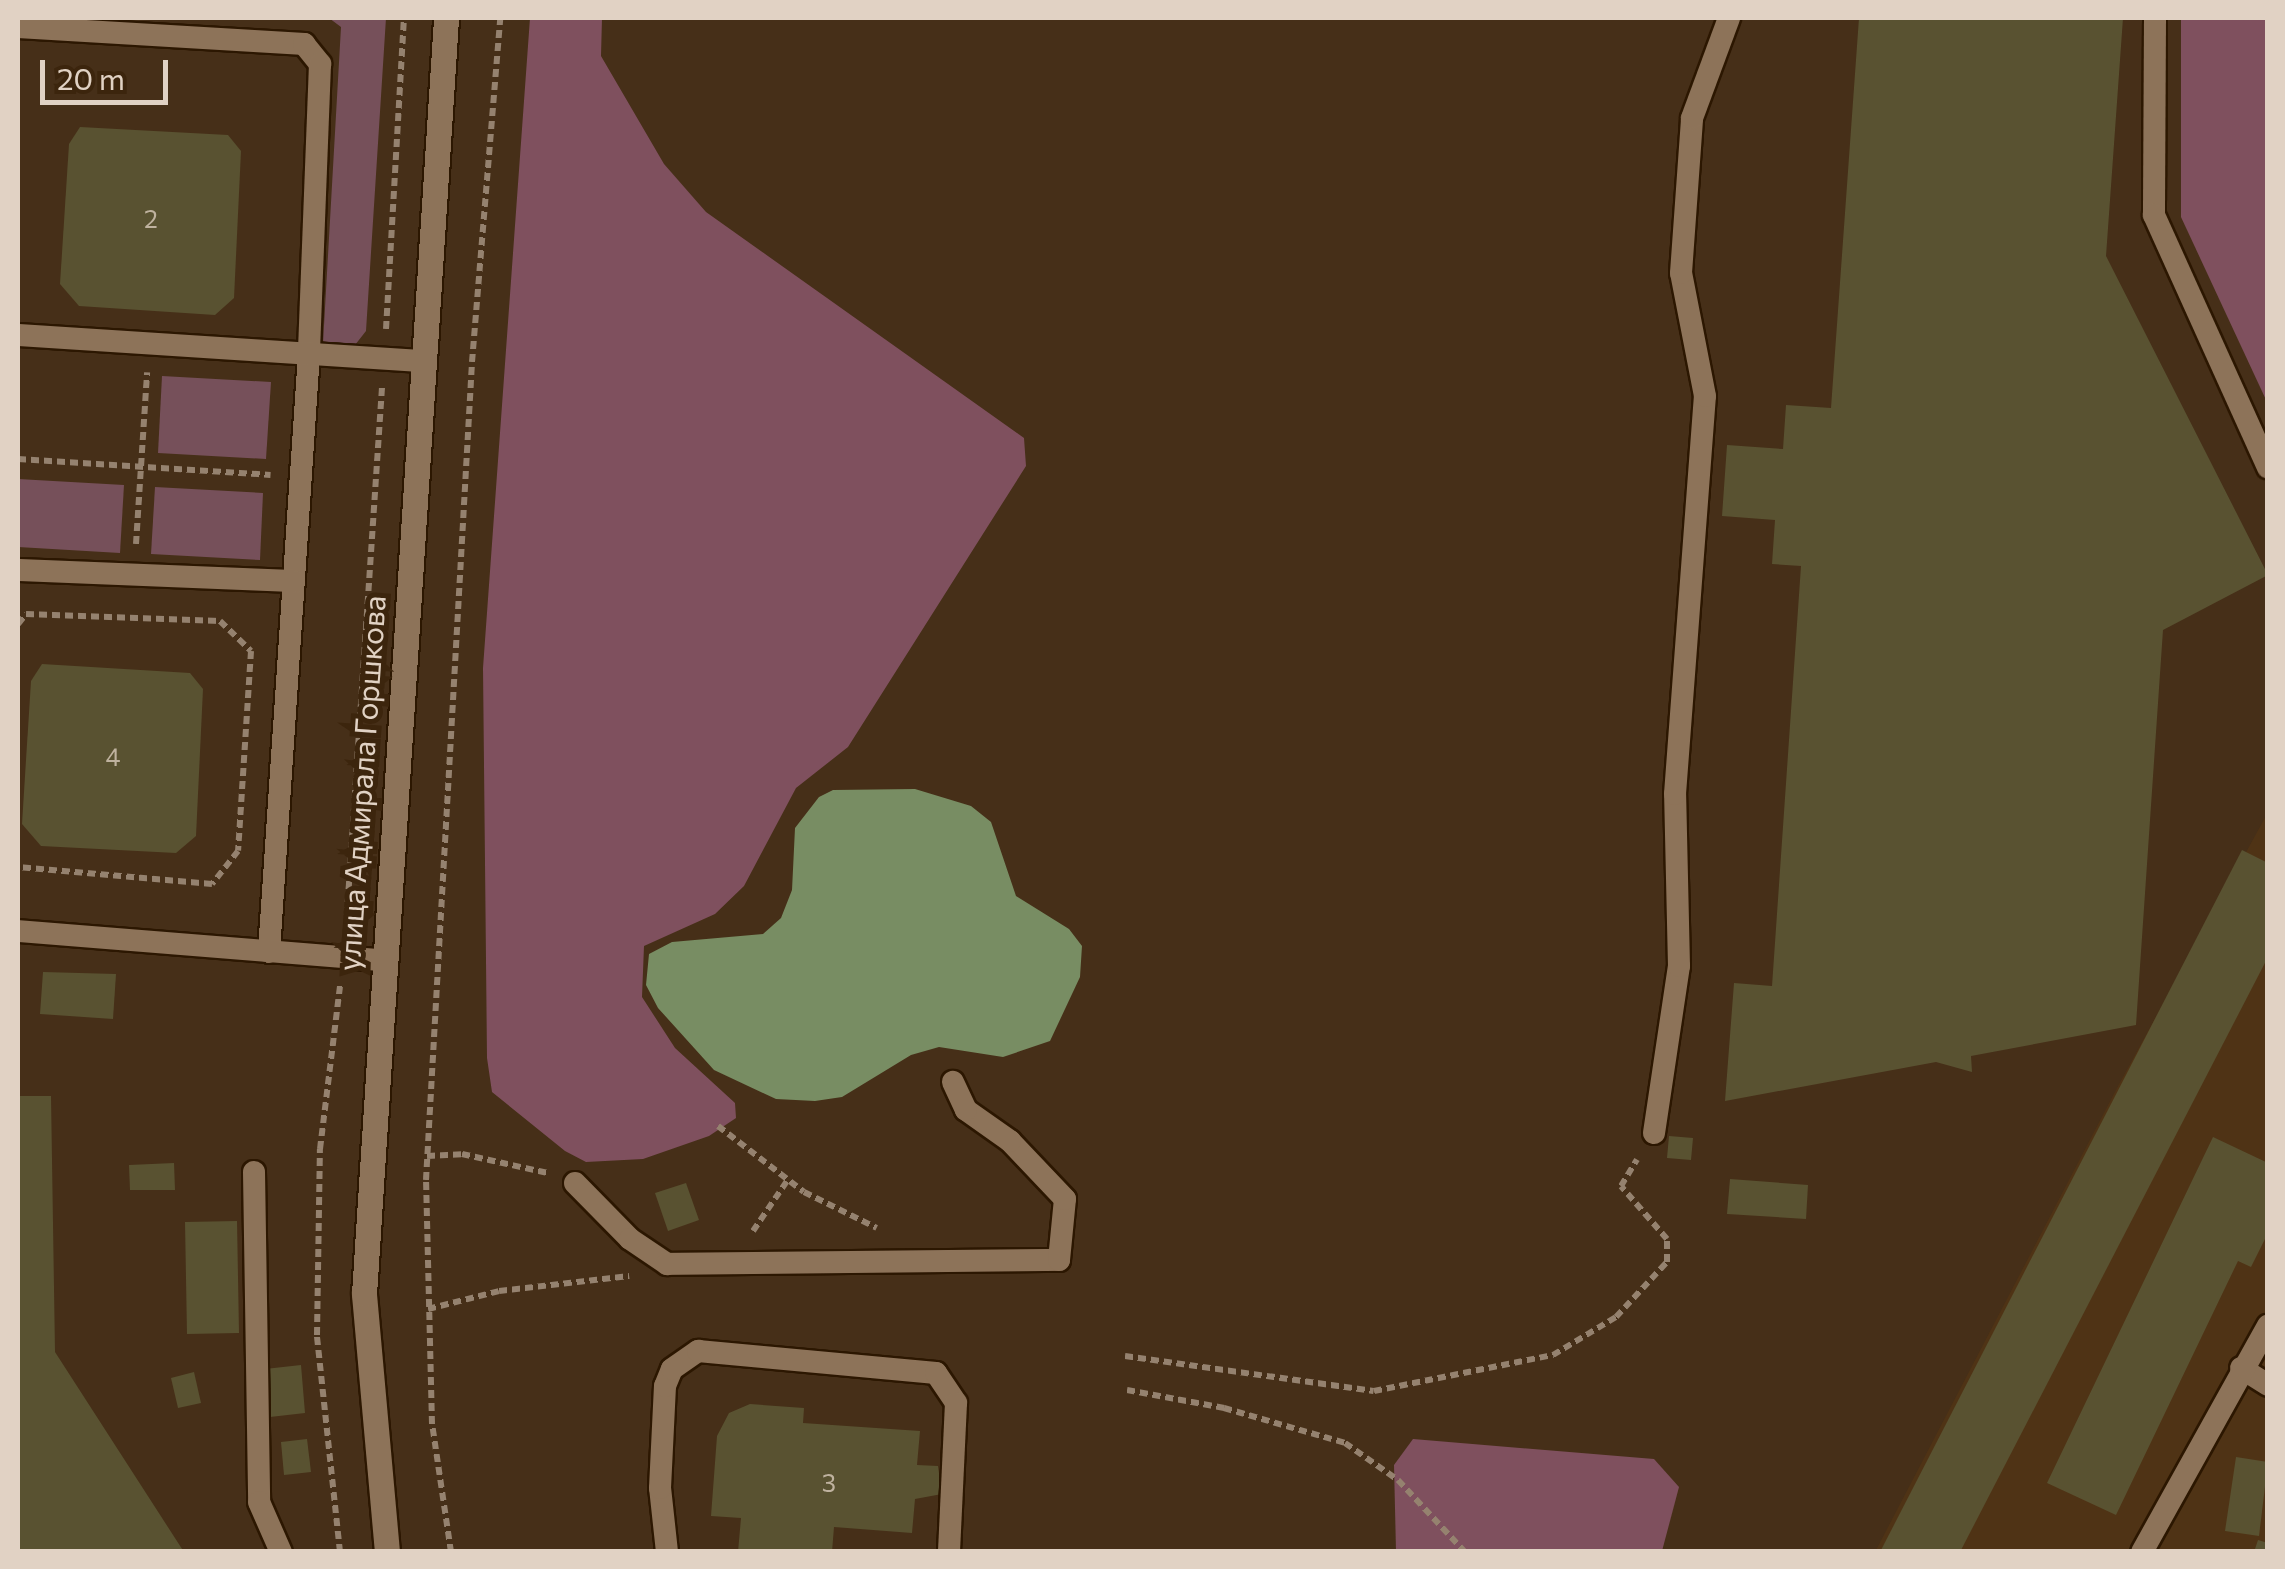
<!DOCTYPE html>
<meta charset="utf-8">
<style>
body{margin:0}
#map{position:relative;width:2285px;height:1569px;overflow:hidden;background:#462f18;font-family:Commissioner,sans-serif}
div>[style]{position:absolute}
[style*='--x']{left:calc(var(--x)*1px);top:calc(var(--y)*1px);width:calc(var(--w)*1px);rotate:calc(var(--a)*1deg)}
.built>*{inset:0;background:#4f3315}
.green>*{inset:0;background:#76505a}
.forest>*{inset:0;background:#7f505e}
.water>*{inset:0;background:#788d63}
.building>*{inset:0;background:#595231}
.path>*{height:6px;margin-top:-3px;transform-origin:0;background:repeating-linear-gradient(90deg,#95826f 0 8px,transparent 0 13px)}
.roads{filter:drop-shadow(2px 0 #2c1701) drop-shadow(-2px 0 #2c1701) drop-shadow(0 2px #2c1701) drop-shadow(0 -2px #2c1701)}
.lane>*{height:22px;margin:-11px;padding:0 11px;transform-origin:11px;border-radius:11px;background:#8d7359}
.secondary>*{height:25px;margin:-12.5px;padding:0 12.5px;transform-origin:12.5px;border-radius:12.5px;background:#8d7359}
span{translate:-50% -50%;white-space:nowrap;text-align:center;line-height:1.15;-webkit-text-stroke:10px #3c250d;paint-order:stroke}
.number-label{font-size:25px;color:#bfb29f}
.number-label span{-webkit-text-stroke-width:0}
.street-label{font-size:30px;color:#e1d2c4}
.frame{position:absolute;inset:0;border:20px solid #e1d2c4;pointer-events:none}
.scale{position:absolute;left:40px;top:60px;width:128px;height:45px;box-sizing:border-box;border:5px solid #e1d2c4;border-top:0;padding-left:12px;font-size:30px;line-height:35px;white-space:nowrap;color:#e1d2c4;-webkit-text-stroke:8px #3c250d;paint-order:stroke}
</style>
<div id="map">
<div class="built">
<i style="clip-path:polygon(2267px 814px,2267px 1551px,1875px 1552px,2117px 1088px)"></i>
</div>
<div class="green">
<i style="clip-path:polygon(329px 18px,386px 18px,366px 331px,355px 345px,323px 343px,341px 27px)"></i>
<i style="clip-path:polygon(162px 376px,271px 382px,266px 459px,158px 453px)"></i>
<i style="clip-path:polygon(18px 479px,124px 485px,120px 553px,18px 547px)"></i>
<i style="clip-path:polygon(155px 487px,263px 493px,260px 560px,151px 554px)"></i>
</div>
<div class="forest">
<i style="clip-path:polygon(530px 18px,602px 18px,601px 56px,664px 164px,706px 212px,1024px 438px,1026px 466px,848px 747px,796px 788px,744px 886px,715px 914px,644px 946px,642px 997px,675px 1048px,735px 1103px,736px 1118px,709px 1136px,643px 1159px,586px 1162px,565px 1151px,492px 1092px,487px 1058px,483px 668px)"></i>
<i style="clip-path:polygon(2181px 18px,2267px 18px,2267px 402px,2181px 217px)"></i>
<i style="clip-path:polygon(1413px 1439px,1654px 1459px,1679px 1487px,1662px 1551px,1396px 1551px,1394px 1465px)"></i>
</div>
<div class="water">
<i style="clip-path:polygon(915px 789px,971px 806px,991px 822px,1016px 896px,1069px 929px,1082px 946px,1080px 977px,1050px 1041px,1003px 1057px,939px 1047px,911px 1055px,842px 1097px,815px 1101px,776px 1099px,714px 1070px,658px 1008px,646px 985px,649px 954px,672px 942px,763px 934px,781px 918px,792px 890px,795px 828px,819px 797px,833px 790px)"></i>
</div>
<div class="building">
<i style="clip-path:polygon(1859px 18px,2123px 18px,2106px 256px,2268px 575px,2163px 630px,2136px 1025px,1971px 1056px,1972px 1072px,1936px 1062px,1725px 1101px,1734px 983px,1772px 986px,1801px 566px,1772px 564px,1775px 520px,1722px 516px,1727px 445px,1783px 449px,1786px 405px,1831px 408px)"></i>
<i style="clip-path:polygon(80px 127px,228px 135px,241px 151px,234px 298px,215px 315px,79px 306px,60px 284px,69px 144px)"></i>
<i style="clip-path:polygon(42px 664px,190px 673px,203px 689px,196px 836px,176px 853px,41px 846px,22px 824px,31px 681px)"></i>
<i style="clip-path:polygon(2242px 850px,2268px 863px,2268px 957px,1960px 1552px,1880px 1552px)"></i>
<i style="clip-path:polygon(43px 972px,116px 974px,113px 1019px,40px 1014px)"></i>
<i style="clip-path:polygon(18px 1096px,51px 1096px,55px 1352px,184px 1552px,18px 1552px)"></i>
<i style="clip-path:polygon(1669px 1136px,1693px 1138px,1691px 1160px,1667px 1158px)"></i>
<i style="clip-path:polygon(2213px 1137px,2268px 1163px,2268px 1233px,2251px 1267px,2238px 1261px,2116px 1515px,2047px 1483px)"></i>
<i style="clip-path:polygon(174px 1163px,175px 1190px,130px 1190px,129px 1165px)"></i>
<i style="clip-path:polygon(1730px 1179px,1808px 1185px,1806px 1219px,1727px 1214px)"></i>
<i style="clip-path:polygon(686px 1183px,699px 1220px,668px 1231px,655px 1193px)"></i>
<i style="clip-path:polygon(237px 1221px,239px 1333px,187px 1334px,185px 1222px)"></i>
<i style="clip-path:polygon(301px 1365px,305px 1413px,270px 1417px,265px 1369px)"></i>
<i style="clip-path:polygon(194px 1372px,201px 1403px,178px 1408px,171px 1378px)"></i>
<i style="clip-path:polygon(750px 1404px,804px 1408px,803px 1423px,920px 1431px,917px 1465px,938px 1466px,942px 1494px,915px 1499px,912px 1533px,834px 1527px,832px 1552px,738px 1552px,741px 1518px,711px 1516px,717px 1436px,729px 1413px)"></i>
<i style="clip-path:polygon(307px 1439px,311px 1472px,284px 1475px,281px 1442px)"></i>
<i style="clip-path:polygon(2236px 1457px,2268px 1462px,2259px 1536px,2225px 1531px)"></i>
<i style="clip-path:polygon(2258px 1540px,2268px 1543px,2268px 1552px,2254px 1552px)"></i>
</div>
<div class="path">
<i style="--x:386;--y:329;--w:312;--a:-86.7"></i>
<i style="--x:18;--y:459;--w:253;--a:3.6"></i>
<i style="--x:136;--y:544;--w:172;--a:-86.3"></i>
<i style="--x:18;--y:624;--w:13;--a:-51"></i>
<i style="--x:26;--y:614;--w:194;--a:2.1"></i>
<i style="--x:220;--y:621;--w:43;--a:44.1"></i>
<i style="--x:251;--y:651;--w:200;--a:93.7"></i>
<i style="--x:238;--y:851;--w:42;--a:128.2"></i>
<i style="--x:212;--y:884;--w:195;--a:-175"></i>
<i style="--x:346;--y:928;--w:542;--a:-86.19"></i>
<i style="--x:718;--y:1126;--w:108;--a:37.5"></i>
<i style="--x:804;--y:1192;--w:81;--a:26.3"></i>
<i style="--x:427;--y:1156;--w:35;--a:-3"></i>
<i style="--x:462;--y:1154;--w:88;--a:12.5"></i>
<i style="--x:753;--y:1231;--w:60;--a:-55.8"></i>
<i style="--x:428;--y:1309;--w:73;--a:-14.2"></i>
<i style="--x:499;--y:1291;--w:131;--a:-6.6"></i>
<i style="--x:1125;--y:1356;--w:251;--a:8"></i>
<i style="--x:1374;--y:1391;--w:183;--a:-11.4"></i>
<i style="--x:1553;--y:1355;--w:74;--a:-31.1"></i>
<i style="--x:1616;--y:1317;--w:75;--a:-47.2"></i>
<i style="--x:1667;--y:1262;--w:23;--a:-90"></i>
<i style="--x:1667;--y:1239;--w:70;--a:-131"></i>
<i style="--x:1621;--y:1186;--w:31;--a:-59"></i>
<i style="--x:1127;--y:1390;--w:99;--a:10.5"></i>
<i style="--x:1224;--y:1408;--w:126;--a:16.1"></i>
<i style="--x:1345;--y:1443;--w:65;--a:34.9"></i>
<i style="--x:1398;--y:1480;--w:98;--a:47.1"></i>
<i style="--x:340;--y:1552;--w:218;--a:-96.1"></i>
<i style="--x:317;--y:1335;--w:186;--a:-89.1"></i>
<i style="--x:320;--y:1149;--w:165;--a:-83"></i>
<i style="--x:451;--y:1552;--w:129;--a:-98.4"></i>
<i style="--x:432;--y:1424;--w:244;--a:-91.4"></i>
<i style="--x:426;--y:1180;--w:819;--a:-86.78"></i>
<i style="--x:472;--y:362;--w:345;--a:-85.3"></i>
</div>
<div class="roads">
<div class="lane">
<i style="--x:2155;--y:18;--w:197;--a:90.3"></i>
<i style="--x:2154;--y:215;--w:277;--a:65.7"></i>
<i style="--x:18;--y:27;--w:287;--a:3.4"></i>
<i style="--x:304;--y:44;--w:26;--a:51"></i>
<i style="--x:320;--y:64;--w:290;--a:92.2"></i>
<i style="--x:309;--y:354;--w:599;--a:93.83"></i>
<i style="--x:18;--y:335;--w:404;--a:3.7"></i>
<i style="--x:18;--y:570;--w:276;--a:2.3"></i>
<i style="--x:18;--y:931;--w:365;--a:4.6"></i>
<i style="--x:1654;--y:1133;--w:169;--a:-81.5"></i>
<i style="--x:1679;--y:966;--w:172;--a:-91.3"></i>
<i style="--x:1675;--y:794;--w:399;--a:-85.7"></i>
<i style="--x:1705;--y:396;--w:125;--a:-101"></i>
<i style="--x:1681;--y:273;--w:155;--a:-85.9"></i>
<i style="--x:1692;--y:118;--w:107;--a:-69.7"></i>
<i style="--x:254;--y:1172;--w:330;--a:89.1"></i>
<i style="--x:259;--y:1502;--w:55;--a:66.3"></i>
<i style="--x:575;--y:1183;--w:78;--a:45.5"></i>
<i style="--x:630;--y:1239;--w:45;--a:34"></i>
<i style="--x:667;--y:1264;--w:392;--a:-0.6"></i>
<i style="--x:1059;--y:1260;--w:61;--a:-84.4"></i>
<i style="--x:1065;--y:1199;--w:80;--a:-133.5"></i>
<i style="--x:1010;--y:1141;--w:54;--a:-144.8"></i>
<i style="--x:966;--y:1110;--w:31;--a:-115"></i>
<i style="--x:2241;--y:1368;--w:32;--a:32"></i>
<i style="--x:667;--y:1552;--w:64;--a:-96.2"></i>
<i style="--x:660;--y:1488;--w:102;--a:-87.2"></i>
<i style="--x:665;--y:1386;--w:18;--a:-68"></i>
<i style="--x:672;--y:1369;--w:32;--a:-35"></i>
<i style="--x:698;--y:1351;--w:239;--a:5.3"></i>
<i style="--x:936;--y:1373;--w:36;--a:56"></i>
<i style="--x:956;--y:1403;--w:149;--a:92.7"></i>
<i style="--x:2142;--y:1552;--w:259;--a:-60.9"></i>
</div>
<div class="secondary">
<i style="--x:387;--y:1552;--w:259;--a:-95.1"></i>
<i style="--x:364;--y:1294;--w:1279;--a:-86.32"></i>
</div>
</div>
<div class="number-label">
<span style="left:151px;top:218px">2</span>
<span style="left:113px;top:756px">4</span>
<span style="left:829px;top:1482px">3</span>
</div>
<div class="street-label">
<span style="left:361px;top:783px;rotate:-86deg">улица Адмирала Горшкова</span>
</div>
<div class="frame"></div>
<div class="scale">20 m</div>
</div>
